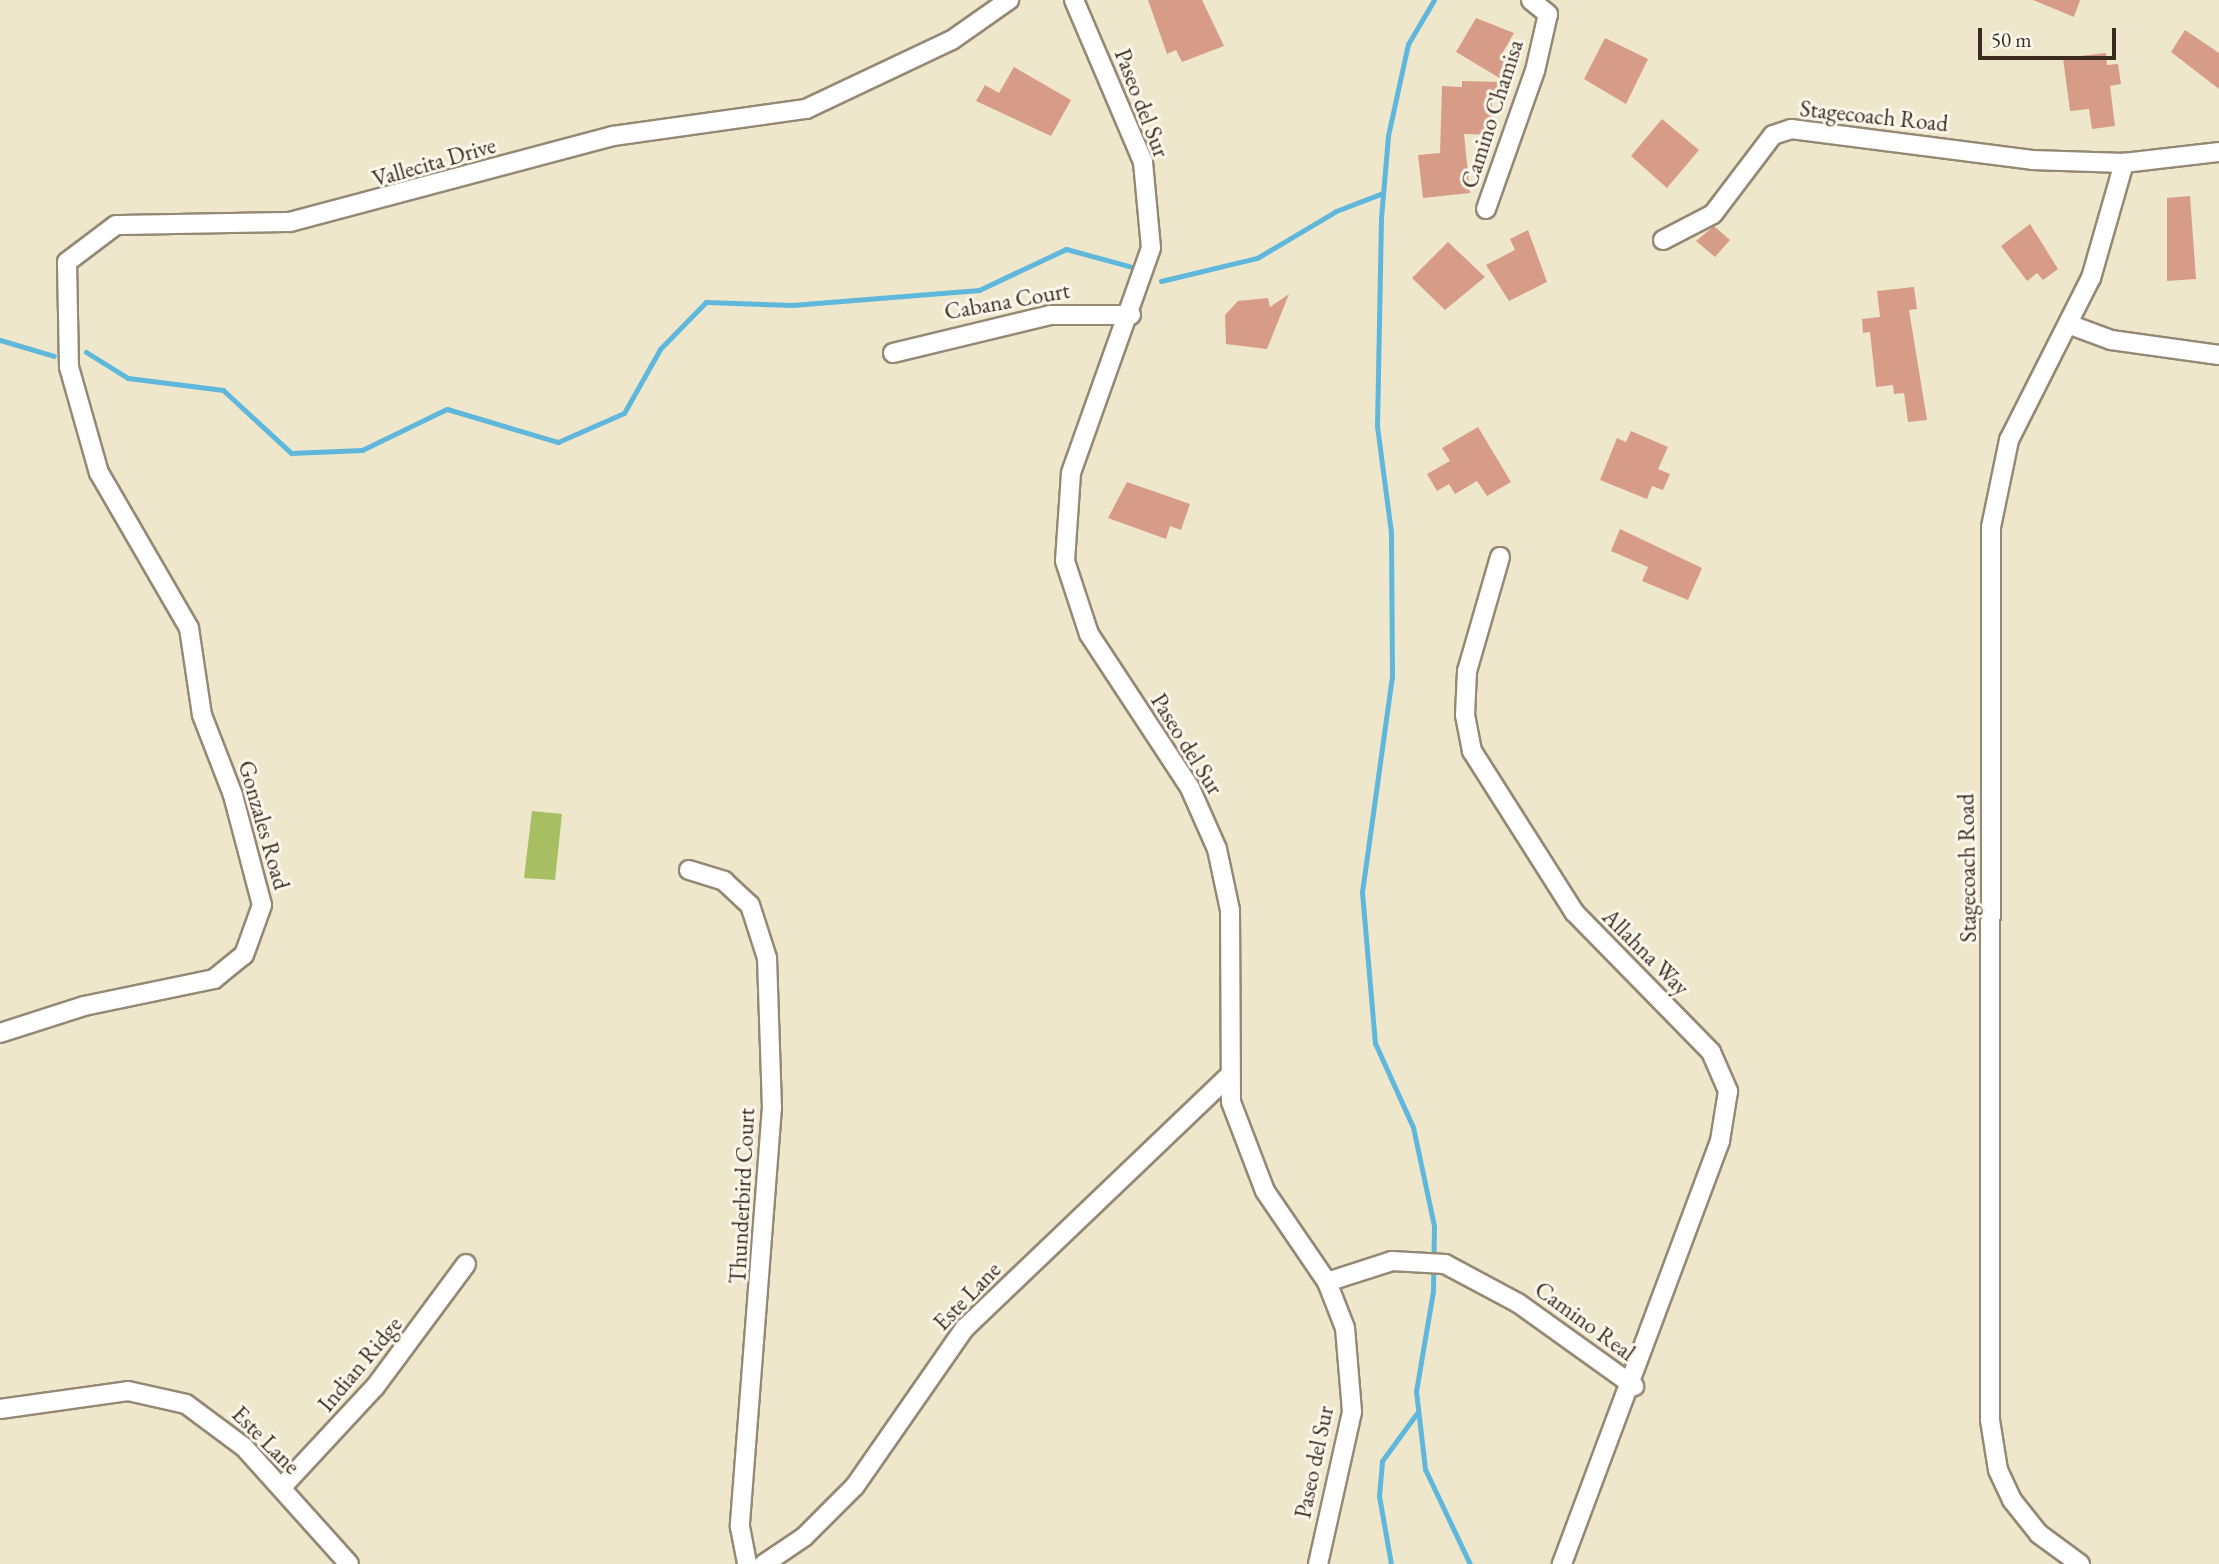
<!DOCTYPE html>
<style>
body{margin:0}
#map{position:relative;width:2219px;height:1564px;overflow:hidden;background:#efe7cc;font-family:"EB Garamond",serif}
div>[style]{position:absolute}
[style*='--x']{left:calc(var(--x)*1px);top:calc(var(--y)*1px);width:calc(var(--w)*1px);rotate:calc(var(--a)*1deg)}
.green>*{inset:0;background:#a8be63}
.stream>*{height:5px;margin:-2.5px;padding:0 2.5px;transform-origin:2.5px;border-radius:2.5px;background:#5fb7dc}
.building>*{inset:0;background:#d79c88}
.roads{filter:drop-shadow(2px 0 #958875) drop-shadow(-2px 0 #958875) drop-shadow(0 2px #958875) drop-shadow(0 -2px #958875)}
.minor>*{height:18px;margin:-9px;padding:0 9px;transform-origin:9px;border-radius:9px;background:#fff}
span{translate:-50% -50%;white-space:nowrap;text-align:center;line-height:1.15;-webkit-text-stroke:6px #fbf7ec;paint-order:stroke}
.street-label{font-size:23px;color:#3b2a1e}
.scale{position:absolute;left:1978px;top:28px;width:138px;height:32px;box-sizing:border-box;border:4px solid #3b2a1e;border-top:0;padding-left:9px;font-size:21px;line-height:24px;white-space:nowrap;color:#3b2a1e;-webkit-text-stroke:5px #fbf7ec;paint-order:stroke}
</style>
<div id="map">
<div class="green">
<i style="clip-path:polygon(532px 811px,562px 814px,555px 880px,524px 878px)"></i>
</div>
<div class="stream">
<i style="--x:1434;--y:0;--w:51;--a:120.6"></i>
<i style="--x:1408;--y:44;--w:94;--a:102.3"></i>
<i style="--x:1388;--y:136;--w:82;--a:94.9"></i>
<i style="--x:1381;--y:218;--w:208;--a:91.1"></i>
<i style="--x:1377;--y:426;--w:108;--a:82.5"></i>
<i style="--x:1391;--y:533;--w:143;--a:89.6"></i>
<i style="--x:1392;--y:676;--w:218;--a:97.9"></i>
<i style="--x:1362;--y:892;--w:152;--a:85.1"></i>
<i style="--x:1375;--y:1043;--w:92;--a:65.7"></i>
<i style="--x:1413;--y:1127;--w:101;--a:78"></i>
<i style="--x:1434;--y:1226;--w:65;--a:90.9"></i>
<i style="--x:1433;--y:1291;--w:101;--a:99.6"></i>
<i style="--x:1416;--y:1391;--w:79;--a:83.4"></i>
<i style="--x:1425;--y:1469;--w:105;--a:64.7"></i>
<i style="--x:1161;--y:281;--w:99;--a:-13.5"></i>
<i style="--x:1257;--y:258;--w:92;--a:-30.7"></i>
<i style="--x:1336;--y:211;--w:50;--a:-21"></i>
<i style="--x:0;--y:340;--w:56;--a:16.5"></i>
<i style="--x:86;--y:352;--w:49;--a:31.8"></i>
<i style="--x:128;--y:378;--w:96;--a:7.2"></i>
<i style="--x:223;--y:390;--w:93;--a:42.8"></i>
<i style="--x:291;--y:453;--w:71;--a:-2.4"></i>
<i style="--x:362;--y:450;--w:94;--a:-25.8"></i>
<i style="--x:447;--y:409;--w:116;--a:16.6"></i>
<i style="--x:558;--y:442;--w:72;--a:-23.7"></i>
<i style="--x:624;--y:413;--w:73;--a:-60.6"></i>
<i style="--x:660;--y:349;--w:66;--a:-45.6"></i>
<i style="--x:706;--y:302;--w:86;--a:2"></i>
<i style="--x:792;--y:305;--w:188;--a:-4.6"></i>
<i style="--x:979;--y:290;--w:96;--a:-25.2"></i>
<i style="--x:1066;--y:249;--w:73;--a:15.2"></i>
<i style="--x:1391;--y:1564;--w:69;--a:-100"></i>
<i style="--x:1379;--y:1496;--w:35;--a:-85"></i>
<i style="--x:1382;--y:1461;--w:59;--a:-53.9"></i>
</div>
<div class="building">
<i style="clip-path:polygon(1148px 0,1202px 0,1224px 46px,1182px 62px,1176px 50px,1167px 54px)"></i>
<i style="clip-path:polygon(2033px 0,2080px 0,2074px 17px)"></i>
<i style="clip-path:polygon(1476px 18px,1514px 33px,1499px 59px,1511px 66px,1503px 80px,1456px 52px)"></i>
<i style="clip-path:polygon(2185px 30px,2219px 53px,2219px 89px,2171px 52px)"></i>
<i style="clip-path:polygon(1605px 38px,1648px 59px,1626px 104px,1584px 79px)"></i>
<i style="clip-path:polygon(2106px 53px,2107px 65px,2118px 64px,2121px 84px,2110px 86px,2115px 126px,2092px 129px,2089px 109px,2070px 111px,2063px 58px)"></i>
<i style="clip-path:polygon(1014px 67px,1071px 100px,1051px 136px,976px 101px,985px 85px,999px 93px)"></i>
<i style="clip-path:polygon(1462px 81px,1502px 82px,1492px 99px,1491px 135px,1464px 134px,1470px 193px,1423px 198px,1418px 155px,1440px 153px,1442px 86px,1462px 87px)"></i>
<i style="clip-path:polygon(1662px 119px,1699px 150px,1667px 188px,1631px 156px)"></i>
<i style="clip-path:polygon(2190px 196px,2196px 279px,2167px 281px,2167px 198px)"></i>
<i style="clip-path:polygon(2030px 224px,2058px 269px,2043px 280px,2037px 273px,2027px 281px,2001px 246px)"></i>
<i style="clip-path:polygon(1714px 226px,1730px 240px,1715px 257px,1696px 241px)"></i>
<i style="clip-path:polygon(1528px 230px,1547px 282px,1509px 301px,1486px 265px,1515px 250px,1510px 239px)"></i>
<i style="clip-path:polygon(1448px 242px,1485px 277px,1445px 310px,1412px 278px)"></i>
<i style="clip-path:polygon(1914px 287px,1917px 309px,1909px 310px,1927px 420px,1908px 422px,1904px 393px,1894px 394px,1893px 385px,1876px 387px,1870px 332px,1863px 333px,1862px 319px,1880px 317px,1877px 291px)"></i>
<i style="clip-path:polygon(1289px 294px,1267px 349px,1226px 344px,1225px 315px,1238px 301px,1268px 298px,1270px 307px)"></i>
<i style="clip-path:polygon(1478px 427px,1511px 482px,1487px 496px,1477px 481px,1455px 494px,1449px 484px,1437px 491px,1427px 474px,1450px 461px,1442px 448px)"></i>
<i style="clip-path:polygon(1631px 431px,1668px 447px,1658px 469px,1670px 474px,1663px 490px,1652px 486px,1647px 499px,1600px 480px,1617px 438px,1626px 442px)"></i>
<i style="clip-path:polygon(1127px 482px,1190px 504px,1181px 530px,1170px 526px,1166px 539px,1108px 518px)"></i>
<i style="clip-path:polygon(1620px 529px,1702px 568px,1688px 600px,1642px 581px,1648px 567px,1611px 551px)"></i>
</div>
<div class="roads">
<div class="minor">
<i style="--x:1074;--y:0;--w:176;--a:66.9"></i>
<i style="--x:1143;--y:162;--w:86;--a:84.7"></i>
<i style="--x:1151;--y:248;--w:239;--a:109.6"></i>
<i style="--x:1071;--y:473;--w:88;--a:93.9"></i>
<i style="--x:1065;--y:561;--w:77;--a:71.8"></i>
<i style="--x:1089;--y:634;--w:184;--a:56.7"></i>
<i style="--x:1190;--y:788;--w:67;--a:66.1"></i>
<i style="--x:1217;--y:849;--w:62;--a:78"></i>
<i style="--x:1230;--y:910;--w:192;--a:89.7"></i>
<i style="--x:1231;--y:1102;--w:95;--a:69.1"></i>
<i style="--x:1265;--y:1191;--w:110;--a:55.7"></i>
<i style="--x:1327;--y:1282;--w:49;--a:68.6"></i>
<i style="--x:1345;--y:1328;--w:84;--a:85.2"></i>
<i style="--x:1352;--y:1412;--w:156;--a:102.6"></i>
<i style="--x:1486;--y:209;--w:146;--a:-70.5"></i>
<i style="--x:1535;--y:71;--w:58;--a:-77.2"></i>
<i style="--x:1548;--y:14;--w:22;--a:-141"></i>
<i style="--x:1663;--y:240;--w:56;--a:-27.5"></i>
<i style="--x:1713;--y:214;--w:99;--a:-52.8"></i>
<i style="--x:1773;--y:135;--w:19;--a:-18"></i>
<i style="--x:1791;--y:129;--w:243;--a:7.3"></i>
<i style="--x:2032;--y:160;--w:92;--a:1.9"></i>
<i style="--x:2068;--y:324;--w:46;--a:20.4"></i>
<i style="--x:2111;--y:340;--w:109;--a:7.9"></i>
<i style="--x:893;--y:353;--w:162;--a:-13.6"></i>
<i style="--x:1050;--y:315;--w:81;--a:0"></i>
<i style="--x:1500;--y:557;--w:119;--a:106.1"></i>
<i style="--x:1467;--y:671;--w:44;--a:92.6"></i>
<i style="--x:1465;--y:715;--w:37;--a:79"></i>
<i style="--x:1472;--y:751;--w:191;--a:57.6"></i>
<i style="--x:1574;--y:912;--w:196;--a:45.6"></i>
<i style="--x:1711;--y:1052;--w:43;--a:66.4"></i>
<i style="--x:1728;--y:1091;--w:51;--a:99.1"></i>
<i style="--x:1720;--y:1141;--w:452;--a:110.5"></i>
<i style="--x:689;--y:870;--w:37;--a:17"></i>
<i style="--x:724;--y:881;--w:35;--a:43"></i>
<i style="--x:750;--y:905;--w:56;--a:72.2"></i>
<i style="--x:767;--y:958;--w:149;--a:88.1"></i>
<i style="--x:772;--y:1107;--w:421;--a:94.4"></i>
<i style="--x:740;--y:1527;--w:38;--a:79"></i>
<i style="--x:0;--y:1033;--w:88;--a:-17.8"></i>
<i style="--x:84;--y:1006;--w:133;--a:-11.7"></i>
<i style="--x:214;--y:979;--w:38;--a:-39"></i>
<i style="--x:244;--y:955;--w:53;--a:-70.2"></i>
<i style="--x:262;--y:905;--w:114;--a:-104.8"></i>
<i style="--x:233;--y:795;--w:86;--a:-111.2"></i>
<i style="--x:202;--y:715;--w:88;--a:-98.5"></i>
<i style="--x:189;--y:628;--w:179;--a:-120.1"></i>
<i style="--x:99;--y:473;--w:110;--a:-105.8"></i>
<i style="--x:69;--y:367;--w:105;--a:-91.1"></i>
<i style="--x:67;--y:262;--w:61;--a:-37.1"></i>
<i style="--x:116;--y:225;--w:174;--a:-1"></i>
<i style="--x:290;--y:222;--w:334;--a:-14.9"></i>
<i style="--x:613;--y:136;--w:195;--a:-8"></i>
<i style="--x:806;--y:109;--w:161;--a:-25.3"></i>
<i style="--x:952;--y:40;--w:70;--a:-35.1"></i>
<i style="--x:1327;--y:1282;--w:68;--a:-17.9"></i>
<i style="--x:1392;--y:1261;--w:53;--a:3.2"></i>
<i style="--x:1445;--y:1264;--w:83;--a:28.1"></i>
<i style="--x:1518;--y:1303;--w:143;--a:35.6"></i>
<i style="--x:0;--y:1409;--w:129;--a:-8"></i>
<i style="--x:128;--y:1391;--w:59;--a:12.6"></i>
<i style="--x:186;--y:1404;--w:72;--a:36.6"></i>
<i style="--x:244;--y:1447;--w:157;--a:48.1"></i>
<i style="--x:281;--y:1488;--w:138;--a:-47.1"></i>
<i style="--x:375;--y:1387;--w:153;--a:-53.5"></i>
<i style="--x:764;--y:1564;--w:48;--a:-34"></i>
<i style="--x:804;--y:1537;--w:72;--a:-45"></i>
<i style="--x:855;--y:1486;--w:193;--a:-55.2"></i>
<i style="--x:965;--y:1328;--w:362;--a:-43.7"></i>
<i style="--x:2080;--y:1564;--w:51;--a:-143.8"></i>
<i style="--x:2039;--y:1534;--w:43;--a:-128.5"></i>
<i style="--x:2012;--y:1500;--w:33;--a:-115"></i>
<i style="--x:1998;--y:1470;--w:51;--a:-99.1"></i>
<i style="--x:1990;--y:1420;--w:893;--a:-89.94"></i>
<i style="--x:1991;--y:527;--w:89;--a:-78.3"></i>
<i style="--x:2009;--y:440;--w:182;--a:-63.2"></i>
<i style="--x:2091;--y:278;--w:120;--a:-74"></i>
<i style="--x:2124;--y:163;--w:96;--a:-6.6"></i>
</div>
</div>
<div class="street-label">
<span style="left:1142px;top:103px;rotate:69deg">Paseo del Sur</span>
<span style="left:1492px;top:114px;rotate:-72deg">Camino Chamisa</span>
<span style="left:1874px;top:116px;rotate:6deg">Stagecoach Road</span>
<span style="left:434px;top:162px;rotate:-16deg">Vallecita Drive</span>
<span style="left:1007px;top:301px;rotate:-10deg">Cabana Court</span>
<span style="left:1187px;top:744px;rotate:58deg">Paseo del Sur</span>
<span style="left:264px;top:825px;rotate:74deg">Gonzales Road</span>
<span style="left:1967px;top:868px;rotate:-91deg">Stagecoach Road</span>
<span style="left:1646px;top:952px;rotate:45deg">Allahna Way</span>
<span style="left:742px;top:1196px;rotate:-87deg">Thunderbird Court</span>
<span style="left:967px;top:1296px;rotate:-46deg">Este Lane</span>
<span style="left:1585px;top:1321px;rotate:36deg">Camino Real</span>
<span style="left:360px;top:1364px;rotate:-50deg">Indian Ridge</span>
<span style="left:266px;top:1440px;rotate:45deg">Este Lane</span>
<span style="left:1314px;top:1462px;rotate:-78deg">Paseo del Sur</span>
</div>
<div class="scale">50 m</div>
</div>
